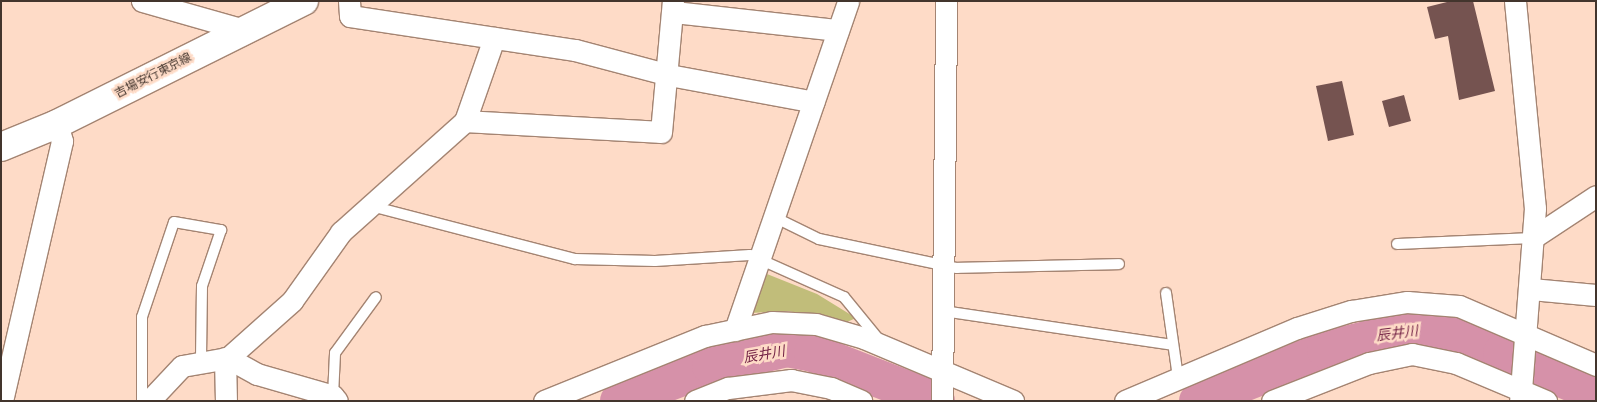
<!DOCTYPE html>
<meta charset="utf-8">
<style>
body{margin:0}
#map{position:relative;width:1597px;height:402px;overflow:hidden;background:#fedbc7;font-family:"Noto Sans","Noto Sans JP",sans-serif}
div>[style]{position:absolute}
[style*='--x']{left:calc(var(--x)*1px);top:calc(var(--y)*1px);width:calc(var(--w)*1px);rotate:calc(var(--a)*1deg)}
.green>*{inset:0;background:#c1bd7a}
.river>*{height:38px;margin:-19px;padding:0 19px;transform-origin:19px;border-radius:19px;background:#d691a9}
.building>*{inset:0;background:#755350}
.roads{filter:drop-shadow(1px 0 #a48472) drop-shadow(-1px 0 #a48472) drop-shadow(0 1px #a48472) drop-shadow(0 -1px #a48472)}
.lane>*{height:10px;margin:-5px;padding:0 5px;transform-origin:5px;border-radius:5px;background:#fff}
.street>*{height:21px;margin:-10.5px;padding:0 10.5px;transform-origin:10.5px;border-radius:10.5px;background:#fff}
.secondary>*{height:28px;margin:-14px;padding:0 14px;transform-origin:14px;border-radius:14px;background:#fff}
span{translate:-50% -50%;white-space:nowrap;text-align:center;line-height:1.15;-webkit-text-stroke:5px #fedbc7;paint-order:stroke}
.street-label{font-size:12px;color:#43352d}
.water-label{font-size:14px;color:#732245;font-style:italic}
.frame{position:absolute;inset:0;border:2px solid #43352d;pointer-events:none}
</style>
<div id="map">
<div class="green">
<i style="clip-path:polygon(767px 274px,817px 294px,856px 318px,847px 322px,788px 311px,751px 313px)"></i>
</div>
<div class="river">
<i style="--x:619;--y:401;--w:98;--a:-20.8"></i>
<i style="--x:711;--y:366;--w:78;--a:-13.3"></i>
<i style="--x:787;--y:348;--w:26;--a:11"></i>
<i style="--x:813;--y:353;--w:132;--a:21.3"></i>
<i style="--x:1198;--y:401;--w:138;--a:-21.7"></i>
<i style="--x:1326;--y:350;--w:87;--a:-14"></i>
<i style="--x:1410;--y:329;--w:25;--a:2"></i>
<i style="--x:1435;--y:330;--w:71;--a:18.9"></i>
<i style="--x:1502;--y:353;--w:102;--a:23.1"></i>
</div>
<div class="building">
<i style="clip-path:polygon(1451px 1px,1473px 1px,1495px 91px,1459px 100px,1448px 36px,1435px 39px,1427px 7px)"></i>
<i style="clip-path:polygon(1342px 81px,1354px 135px,1328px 141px,1316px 86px)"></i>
<i style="clip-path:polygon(1404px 95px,1411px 121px,1389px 127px,1382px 101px)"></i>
</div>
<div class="roads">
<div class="lane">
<i style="--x:371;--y:206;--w:211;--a:14.6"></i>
<i style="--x:575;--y:259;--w:80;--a:1.4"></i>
<i style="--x:655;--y:261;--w:95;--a:-3.6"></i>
<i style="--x:750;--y:255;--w:103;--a:24.1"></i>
<i style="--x:844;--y:297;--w:58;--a:50.6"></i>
<i style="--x:774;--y:217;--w:50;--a:26.1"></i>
<i style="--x:819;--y:239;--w:141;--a:11.9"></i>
<i style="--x:957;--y:268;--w:162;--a:-1.4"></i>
<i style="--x:1397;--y:244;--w:136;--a:-2.5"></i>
<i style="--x:1166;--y:293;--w:85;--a:81.9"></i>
<i style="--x:943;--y:311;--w:232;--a:8.4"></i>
<i style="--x:333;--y:396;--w:43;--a:-87.3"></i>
<i style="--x:335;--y:353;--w:69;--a:-53.8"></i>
<i style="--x:142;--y:401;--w:84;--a:-90"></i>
<i style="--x:142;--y:317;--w:100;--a:-71.4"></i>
<i style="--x:174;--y:222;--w:48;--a:9.7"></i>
<i style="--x:221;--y:230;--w:59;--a:108.7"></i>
<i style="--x:202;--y:286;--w:76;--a:90.8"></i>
</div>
<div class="street">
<i style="--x:142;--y:1;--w:102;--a:15.9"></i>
<i style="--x:349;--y:1;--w:15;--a:86"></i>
<i style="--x:350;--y:16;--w:228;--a:8.6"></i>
<i style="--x:575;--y:50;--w:97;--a:14.9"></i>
<i style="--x:669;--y:75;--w:147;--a:10.5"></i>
<i style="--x:1515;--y:1;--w:208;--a:84.5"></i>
<i style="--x:1535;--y:208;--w:194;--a:94.4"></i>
<i style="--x:674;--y:12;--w:165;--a:6.3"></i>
<i style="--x:465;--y:121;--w:88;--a:-70.7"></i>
<i style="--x:1534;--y:237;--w:74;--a:-33.5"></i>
<i style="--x:1531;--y:289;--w:65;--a:5.3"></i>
<i style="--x:735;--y:330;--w:348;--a:-71"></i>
<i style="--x:225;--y:358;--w:43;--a:88.7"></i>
<i style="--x:228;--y:358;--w:86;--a:-41.7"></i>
<i style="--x:292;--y:301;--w:85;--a:-54.6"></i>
<i style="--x:341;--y:232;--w:166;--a:-41.8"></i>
<i style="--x:465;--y:121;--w:196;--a:3.2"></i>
<i style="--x:661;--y:132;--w:132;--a:-84.8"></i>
<i style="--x:2;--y:401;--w:267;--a:-77"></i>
<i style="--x:62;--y:141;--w:18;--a:-106"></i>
<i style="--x:149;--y:401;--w:48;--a:-46.7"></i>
<i style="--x:182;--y:366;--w:47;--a:-9.9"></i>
<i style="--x:228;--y:358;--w:33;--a:29"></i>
<i style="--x:257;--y:374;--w:79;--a:16.1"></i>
<i style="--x:333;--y:396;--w:6;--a:51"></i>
<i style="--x:544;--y:401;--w:174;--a:-22"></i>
<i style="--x:705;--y:336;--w:68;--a:-11.8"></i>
<i style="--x:772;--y:322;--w:44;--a:2.6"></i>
<i style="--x:816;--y:324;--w:50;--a:16.3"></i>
<i style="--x:864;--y:338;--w:162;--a:22.9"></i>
<i style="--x:695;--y:401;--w:35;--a:-22"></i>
<i style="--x:728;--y:388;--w:64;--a:-7.2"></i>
<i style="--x:791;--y:380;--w:41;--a:11.3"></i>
<i style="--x:831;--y:388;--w:33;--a:23"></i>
<i style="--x:942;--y:401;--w:400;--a:-89.4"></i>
<i style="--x:1125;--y:401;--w:187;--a:-23"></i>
<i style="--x:1297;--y:328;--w:57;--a:-17.5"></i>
<i style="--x:1351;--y:311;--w:57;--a:-9.1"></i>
<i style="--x:1407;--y:302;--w:52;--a:4.4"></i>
<i style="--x:1459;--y:306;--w:149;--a:23.3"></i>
<i style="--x:1272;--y:401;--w:104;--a:-21.4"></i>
<i style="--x:1369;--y:363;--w:44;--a:-11.8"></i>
<i style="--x:1412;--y:354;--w:45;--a:11.6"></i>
<i style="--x:1456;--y:363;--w:98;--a:22.9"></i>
</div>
<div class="secondary">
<i style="--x:1;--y:147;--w:61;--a:-22.3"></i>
<i style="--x:57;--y:124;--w:276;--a:-26.5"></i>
</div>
</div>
<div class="street-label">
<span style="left:153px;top:75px;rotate:-27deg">吉場安行東京線</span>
</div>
<div class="water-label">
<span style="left:1397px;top:333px;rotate:-7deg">辰井川</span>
<span style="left:764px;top:354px;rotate:-10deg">辰井川</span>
</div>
<div class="frame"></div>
</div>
